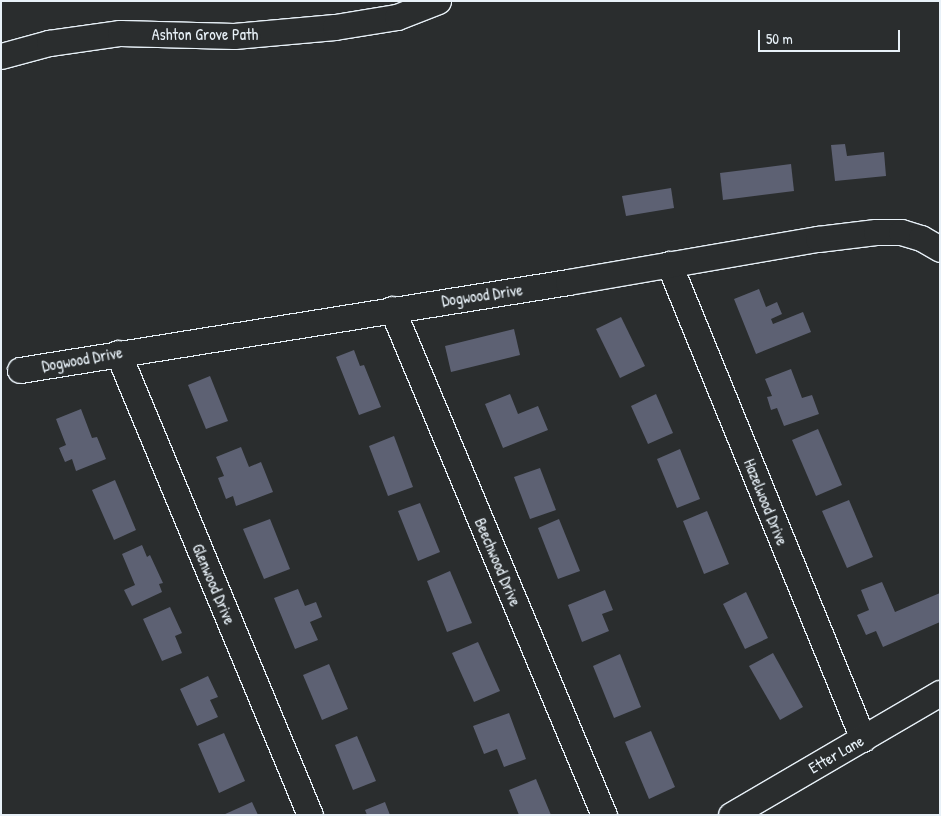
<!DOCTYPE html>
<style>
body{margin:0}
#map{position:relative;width:941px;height:816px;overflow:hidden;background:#2a2d2e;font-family:"Patrick Hand",sans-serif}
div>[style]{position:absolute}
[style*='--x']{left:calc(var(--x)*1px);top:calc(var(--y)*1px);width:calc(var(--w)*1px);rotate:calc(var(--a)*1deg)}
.building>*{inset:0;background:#5d6173}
.roads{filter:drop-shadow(1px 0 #e8f1f8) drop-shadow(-1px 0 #e8f1f8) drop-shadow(0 1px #e8f1f8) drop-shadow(0 -1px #e8f1f8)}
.minor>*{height:25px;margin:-12.5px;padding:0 12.5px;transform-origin:12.5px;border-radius:12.5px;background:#2a2d2e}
span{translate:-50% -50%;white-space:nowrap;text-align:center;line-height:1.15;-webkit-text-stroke:4.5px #2a2d2e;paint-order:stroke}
.street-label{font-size:16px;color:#e8f1f8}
.frame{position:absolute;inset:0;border:2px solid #e8f1f8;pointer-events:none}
.scale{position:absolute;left:758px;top:30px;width:142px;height:22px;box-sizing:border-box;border:2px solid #e8f1f8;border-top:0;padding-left:6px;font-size:15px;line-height:18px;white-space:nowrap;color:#e8f1f8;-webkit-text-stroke:4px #2a2d2e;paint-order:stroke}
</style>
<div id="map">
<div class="building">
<i style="clip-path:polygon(845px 144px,847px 156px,884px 152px,886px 176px,835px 181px,831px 145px)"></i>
<i style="clip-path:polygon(791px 164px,794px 191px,723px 200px,720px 173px)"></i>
<i style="clip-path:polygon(671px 188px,674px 208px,626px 216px,622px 196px)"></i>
<i style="clip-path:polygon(759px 289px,766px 307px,777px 302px,782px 314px,771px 319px,773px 324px,803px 312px,811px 332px,756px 354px,734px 299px)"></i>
<i style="clip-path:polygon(621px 317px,645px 366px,620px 378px,596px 329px)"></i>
<i style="clip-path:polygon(514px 329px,520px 355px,451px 372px,445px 346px)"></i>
<i style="clip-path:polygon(354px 350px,360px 366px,364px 365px,381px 407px,359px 415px,336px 357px)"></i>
<i style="clip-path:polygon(791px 369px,802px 398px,812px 395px,819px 414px,784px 426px,777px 408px,771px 410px,767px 397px,772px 396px,765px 379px)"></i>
<i style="clip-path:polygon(210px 376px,228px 421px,206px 429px,188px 385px)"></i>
<i style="clip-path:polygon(510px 394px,518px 414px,538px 406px,548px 430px,503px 448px,485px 404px)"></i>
<i style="clip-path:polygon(656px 394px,673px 433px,648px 444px,631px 406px)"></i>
<i style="clip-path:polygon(81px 409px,92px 438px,97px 437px,106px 459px,76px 471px,72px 459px,65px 462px,59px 448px,66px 445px,56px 419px)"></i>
<i style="clip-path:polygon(818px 429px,842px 485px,816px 496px,792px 440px)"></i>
<i style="clip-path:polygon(394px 436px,413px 487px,388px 496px,369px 446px)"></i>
<i style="clip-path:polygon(241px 447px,249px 467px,261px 462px,273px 492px,236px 506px,233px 496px,226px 499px,218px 478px,224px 476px,216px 457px)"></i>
<i style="clip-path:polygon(680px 449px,700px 499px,677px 508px,657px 459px)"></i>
<i style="clip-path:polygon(540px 468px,556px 510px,530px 519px,514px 477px)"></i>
<i style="clip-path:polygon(115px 480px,136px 530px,114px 540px,92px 490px)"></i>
<i style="clip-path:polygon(849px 500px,873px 557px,847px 568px,822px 511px)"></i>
<i style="clip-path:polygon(420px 503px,440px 552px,418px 561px,398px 511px)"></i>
<i style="clip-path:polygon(707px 511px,729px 564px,704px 574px,683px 521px)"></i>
<i style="clip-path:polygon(270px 519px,290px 569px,264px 579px,243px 529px)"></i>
<i style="clip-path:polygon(559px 519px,580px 571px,558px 579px,538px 528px)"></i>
<i style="clip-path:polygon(142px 545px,147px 557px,150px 555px,163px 583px,159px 584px,162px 592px,132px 606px,124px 590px,135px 585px,122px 554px)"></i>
<i style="clip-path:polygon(450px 571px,472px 623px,447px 632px,427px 581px)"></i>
<i style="clip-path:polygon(882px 582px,895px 612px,940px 593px,940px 622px,883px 647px,876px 631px,866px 635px,857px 615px,869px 610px,861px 590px)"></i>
<i style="clip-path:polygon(298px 589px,305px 606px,316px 602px,322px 617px,310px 622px,318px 640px,295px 649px,274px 598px)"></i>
<i style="clip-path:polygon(605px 590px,613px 610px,602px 614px,609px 631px,582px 642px,568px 605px)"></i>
<i style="clip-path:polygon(746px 592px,768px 638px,745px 649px,723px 604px)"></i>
<i style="clip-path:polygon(170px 607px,182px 633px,175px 636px,182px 653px,162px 661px,143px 619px)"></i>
<i style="clip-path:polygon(478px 642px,500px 691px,474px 702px,452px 653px)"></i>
<i style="clip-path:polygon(773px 653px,803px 707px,780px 720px,749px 666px)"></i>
<i style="clip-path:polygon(620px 654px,641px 707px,614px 718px,593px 666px)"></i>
<i style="clip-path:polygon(329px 664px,348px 709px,322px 720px,303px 675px)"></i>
<i style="clip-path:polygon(208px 676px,218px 697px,210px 700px,218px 717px,197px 726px,180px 689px)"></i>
<i style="clip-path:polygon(509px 713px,526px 759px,504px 767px,497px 749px,484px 754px,473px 726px)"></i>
<i style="clip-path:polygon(651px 731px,675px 787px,649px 799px,625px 742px)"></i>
<i style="clip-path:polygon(224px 733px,245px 781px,219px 793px,198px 744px)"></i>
<i style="clip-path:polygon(357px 736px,376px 781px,353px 790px,335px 745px)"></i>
<i style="clip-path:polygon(536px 779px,551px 815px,519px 815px,509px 790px)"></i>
<i style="clip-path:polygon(252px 802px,258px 815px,223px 815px)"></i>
<i style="clip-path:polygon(385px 802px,390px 815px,367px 815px,365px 810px)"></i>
</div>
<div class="roads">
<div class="minor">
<i style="--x:1;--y:56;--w:50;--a:-15.2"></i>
<i style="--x:49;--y:43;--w:72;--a:-8"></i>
<i style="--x:120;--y:33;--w:114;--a:1.5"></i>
<i style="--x:234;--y:36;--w:101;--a:-5.1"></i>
<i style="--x:335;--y:27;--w:63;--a:-9.2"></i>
<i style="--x:397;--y:17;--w:44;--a:-21.3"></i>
<i style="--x:669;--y:264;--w:513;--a:67.78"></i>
<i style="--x:392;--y:309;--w:549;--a:67.27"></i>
<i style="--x:118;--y:353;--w:500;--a:67.43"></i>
<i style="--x:20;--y:370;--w:555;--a:-9.12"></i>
<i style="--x:568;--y:282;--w:254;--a:-9.8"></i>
<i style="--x:818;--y:239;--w:58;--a:-6.9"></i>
<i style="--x:876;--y:232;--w:25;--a:0"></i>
<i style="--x:901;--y:232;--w:21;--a:17"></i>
<i style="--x:921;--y:238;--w:22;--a:30"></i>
<i style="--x:731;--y:815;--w:242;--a:-30.3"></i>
</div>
</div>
<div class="street-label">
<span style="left:205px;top:34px">Ashton Grove Path</span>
<span style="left:482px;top:295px;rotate:-8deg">Dogwood Drive</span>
<span style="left:82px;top:359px;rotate:-10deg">Dogwood Drive</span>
<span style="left:766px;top:502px;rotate:68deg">Hazelwood Drive</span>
<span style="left:498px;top:562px;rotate:67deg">Beechwood Drive</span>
<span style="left:214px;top:584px;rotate:67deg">Glenwood Drive</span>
<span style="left:836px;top:754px;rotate:-30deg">Etter Lane</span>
</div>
<div class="frame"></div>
<div class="scale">50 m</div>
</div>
